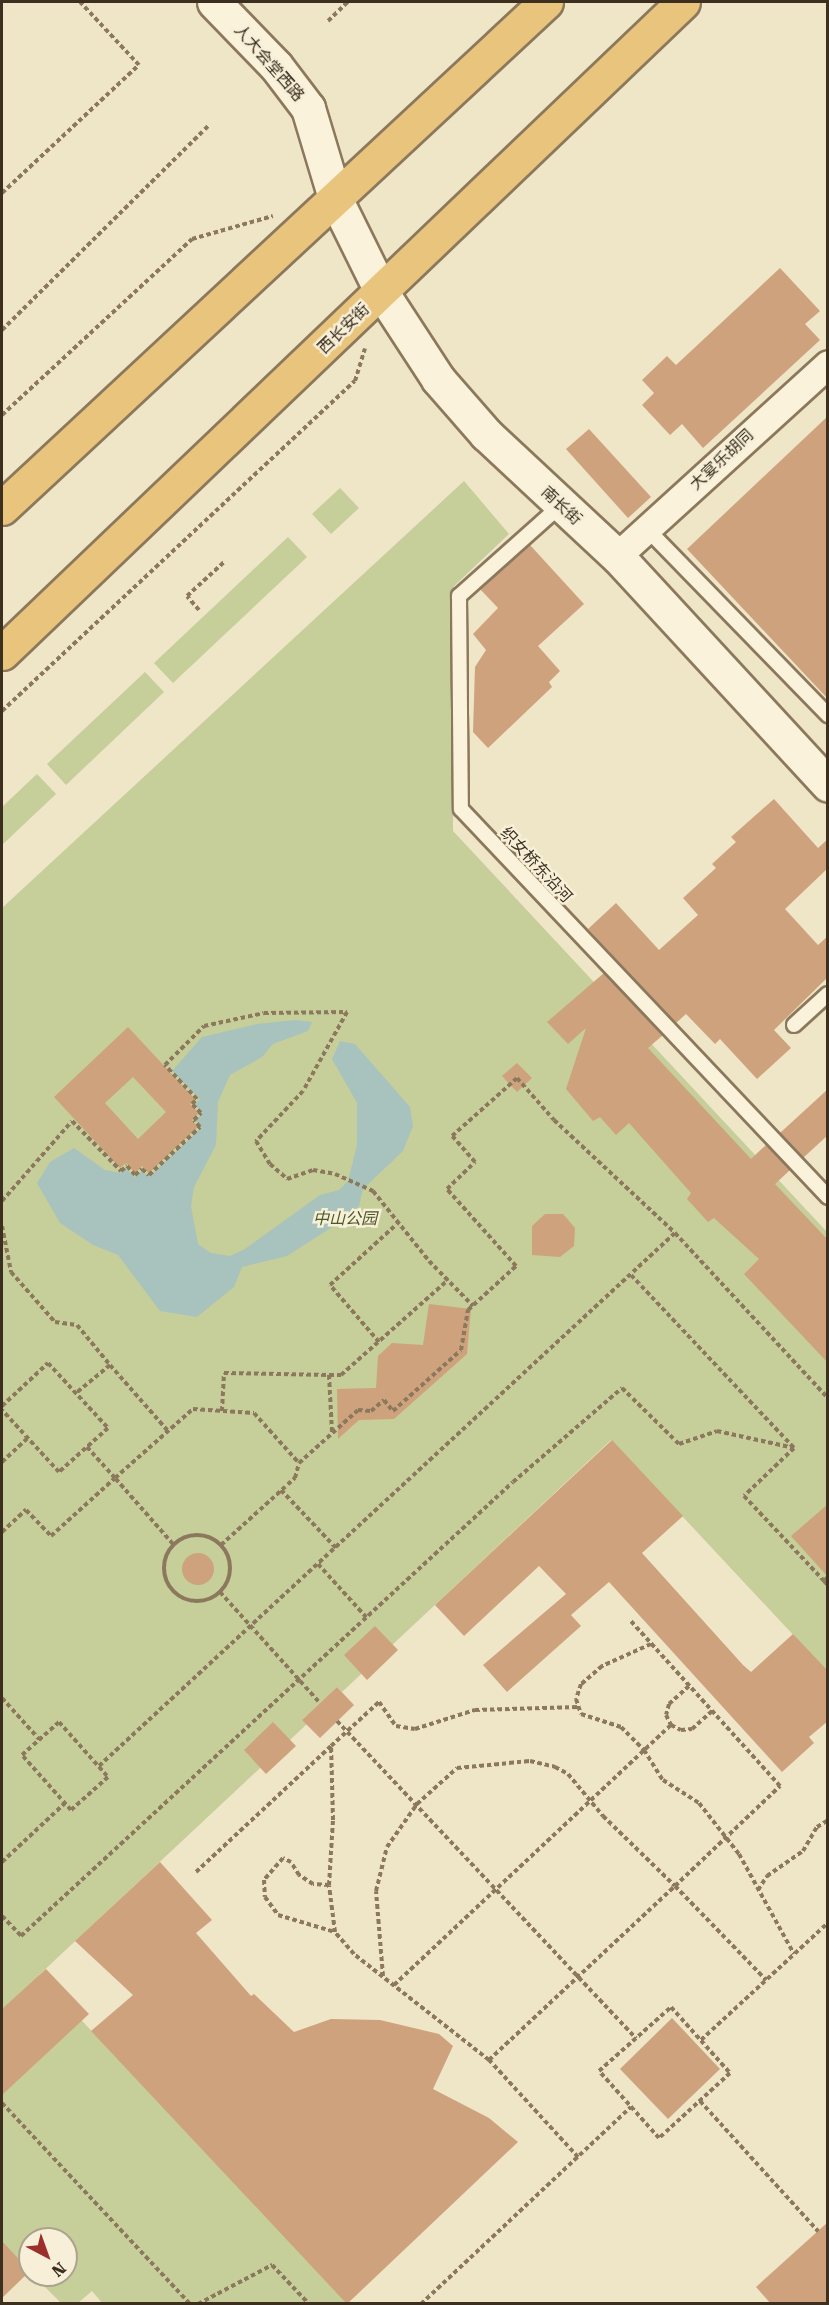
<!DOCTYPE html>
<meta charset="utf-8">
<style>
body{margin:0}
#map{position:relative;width:829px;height:2305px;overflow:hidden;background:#efe5c7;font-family:"Roboto Serif","Noto Sans SC",serif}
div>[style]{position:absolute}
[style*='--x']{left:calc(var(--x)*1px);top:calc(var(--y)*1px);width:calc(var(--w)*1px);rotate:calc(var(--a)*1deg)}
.green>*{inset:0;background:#c6ce9a}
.water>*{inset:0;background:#a8c3bd}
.building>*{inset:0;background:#cea27d}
.round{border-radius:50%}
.path>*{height:4px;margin-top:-2px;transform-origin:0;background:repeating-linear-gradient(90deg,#8c785c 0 4.5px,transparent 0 7.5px)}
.path>.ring{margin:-2px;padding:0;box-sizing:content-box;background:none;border:4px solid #8c785c;border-radius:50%}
.roads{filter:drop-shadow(2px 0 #8c785c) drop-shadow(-2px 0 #8c785c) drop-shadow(0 2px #8c785c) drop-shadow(0 -2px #8c785c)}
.service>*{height:14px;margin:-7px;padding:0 7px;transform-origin:7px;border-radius:7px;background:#faf2db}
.minor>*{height:27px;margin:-13.5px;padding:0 13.5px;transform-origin:13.5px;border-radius:13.5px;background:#faf2db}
.tertiary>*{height:33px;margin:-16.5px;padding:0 16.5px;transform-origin:16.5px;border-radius:16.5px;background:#faf2db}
.trunk>*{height:33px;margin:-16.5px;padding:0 16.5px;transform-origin:16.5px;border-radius:16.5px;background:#e8c47c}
span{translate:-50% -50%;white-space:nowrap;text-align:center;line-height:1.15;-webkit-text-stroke:5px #f7efd7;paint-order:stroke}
.street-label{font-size:16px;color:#3c2f20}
.park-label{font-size:16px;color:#4a5926;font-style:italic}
.frame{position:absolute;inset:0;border:3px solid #3c2f20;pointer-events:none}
.north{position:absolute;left:18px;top:2227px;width:60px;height:60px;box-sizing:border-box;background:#f7efd7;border:2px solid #aca28e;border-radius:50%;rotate:139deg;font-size:16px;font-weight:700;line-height:24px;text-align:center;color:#3c2f20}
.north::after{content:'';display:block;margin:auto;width:21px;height:27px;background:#9c2f2a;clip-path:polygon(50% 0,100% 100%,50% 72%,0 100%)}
</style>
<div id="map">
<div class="green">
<i style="clip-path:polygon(464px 481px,509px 534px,454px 586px,453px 831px,827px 1232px,827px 1671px,611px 1440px,342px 1692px,337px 1687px,303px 1719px,307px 1724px,39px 1975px,347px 2303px,103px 2304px,92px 2291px,78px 2303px,61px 2303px,33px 2275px,66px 2275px,66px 2239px,30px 2239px,30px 2272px,2px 2241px,2px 908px)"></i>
<i style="clip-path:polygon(340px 488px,359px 508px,331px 534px,312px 514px)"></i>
<i style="clip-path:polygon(288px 537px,307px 557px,173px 683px,154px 663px)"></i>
<i style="clip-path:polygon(145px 672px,164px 692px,66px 785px,47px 764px)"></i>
<i style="clip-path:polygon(37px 774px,56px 794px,2px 845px,2px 807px)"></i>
</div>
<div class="water">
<i style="clip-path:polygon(296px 1020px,312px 1022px,308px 1031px,273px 1044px,262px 1057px,230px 1075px,218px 1102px,216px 1145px,194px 1187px,191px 1206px,198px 1244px,211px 1253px,230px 1256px,245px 1249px,320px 1195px,339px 1190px,348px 1181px,357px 1145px,357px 1103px,332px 1059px,340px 1041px,355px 1044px,410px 1107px,413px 1126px,403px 1151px,363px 1189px,359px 1206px,337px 1224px,287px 1256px,242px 1267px,234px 1287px,197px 1317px,160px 1311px,118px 1255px,93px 1245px,60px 1223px,37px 1183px,50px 1162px,74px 1148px,105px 1170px,121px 1173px,126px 1169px,135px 1177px,142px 1171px,149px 1177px,202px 1127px,196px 1121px,202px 1113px,195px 1105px,200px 1099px,172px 1071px,202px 1037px,257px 1024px)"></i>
</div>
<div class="building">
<i style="clip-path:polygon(780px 268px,820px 311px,805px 324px,820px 340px,703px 448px,682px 424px,670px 435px,642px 405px,654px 393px,642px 380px,667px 356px,676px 365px)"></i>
<i style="clip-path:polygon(828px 416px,828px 699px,687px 549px)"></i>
<i style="clip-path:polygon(589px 429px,651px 497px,628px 518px,566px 449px)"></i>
<i style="clip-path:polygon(530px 545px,584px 604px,538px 646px,560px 671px,549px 682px,552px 687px,488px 748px,473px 732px,475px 667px,486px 650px,473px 634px,498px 608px,480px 589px)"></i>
<i style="clip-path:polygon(774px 799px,818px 848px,828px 839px,828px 868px,785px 909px,818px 945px,828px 936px,828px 977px,774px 1030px,791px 1048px,757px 1079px,720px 1039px,715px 1044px,686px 1014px,676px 1023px,588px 929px,616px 903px,659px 950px,698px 915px,683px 898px,716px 868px,712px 864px,736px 842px,731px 837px)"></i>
<i style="clip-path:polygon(604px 973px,663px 1035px,648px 1048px,751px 1159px,766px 1145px,790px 1170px,775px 1184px,828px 1240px,828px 1363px,744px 1274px,759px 1259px,714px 1218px,708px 1222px,687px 1199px,691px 1193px,629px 1123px,616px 1135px,600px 1117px,593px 1121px,566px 1089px,586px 1028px,568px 1044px,547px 1022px)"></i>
<i style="clip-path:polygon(evenodd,128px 1027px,195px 1099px,190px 1104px,199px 1113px,192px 1120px,198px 1127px,149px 1173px,142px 1166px,135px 1173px,126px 1163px,120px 1168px,54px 1097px,128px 1027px,133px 1077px,166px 1112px,138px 1139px,105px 1103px,133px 1077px)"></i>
<i style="clip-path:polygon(517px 1063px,532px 1078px,517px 1092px,502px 1076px)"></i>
<i style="clip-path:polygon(828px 1089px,828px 1135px,803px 1158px,780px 1133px)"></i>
<i style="clip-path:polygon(545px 1214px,563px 1214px,575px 1228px,574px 1246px,560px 1257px,532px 1255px,532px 1226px)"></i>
<i style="clip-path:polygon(429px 1304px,471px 1309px,467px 1354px,394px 1419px,359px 1420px,338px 1439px,337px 1389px,376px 1388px,378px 1356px,392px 1343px,423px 1345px)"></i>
<i style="clip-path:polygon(612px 1440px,683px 1516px,642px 1553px,743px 1665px,751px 1672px,793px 1634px,828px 1671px,828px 1721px,809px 1737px,814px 1743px,782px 1772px,609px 1582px,571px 1615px,581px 1626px,507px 1692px,483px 1665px,566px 1594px,539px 1566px,464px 1636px,435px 1605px)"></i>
<i style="clip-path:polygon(828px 1504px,828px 1577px,791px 1536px)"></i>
<i class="round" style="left:182px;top:1553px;width:32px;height:32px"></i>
<i style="clip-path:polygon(375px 1626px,398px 1650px,367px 1680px,344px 1655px)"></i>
<i style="clip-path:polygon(337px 1687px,354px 1705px,320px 1738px,302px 1720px)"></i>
<i style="clip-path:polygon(273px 1722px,296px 1746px,266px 1774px,244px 1750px)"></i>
<i style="clip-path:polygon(160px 1862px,212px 1920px,196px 1933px,251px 1996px,254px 1994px,294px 2032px,331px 2019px,380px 2020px,439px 2034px,453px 2046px,433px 2089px,489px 2118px,518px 2142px,347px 2304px,91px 2031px,133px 1995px,75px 1941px)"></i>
<i style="clip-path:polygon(46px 1969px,89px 2014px,2px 2095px,2px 2009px)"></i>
<i style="clip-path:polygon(672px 2018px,720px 2069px,668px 2119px,620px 2069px)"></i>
<i style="clip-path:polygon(828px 2222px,828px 2304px,771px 2304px,756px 2287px)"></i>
<i style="clip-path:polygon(2px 2241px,30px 2271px,2px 2298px)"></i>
</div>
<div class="path">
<i style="--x:328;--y:21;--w:28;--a:-44"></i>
<i style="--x:2;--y:193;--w:187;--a:-43.1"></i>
<i style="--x:139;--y:65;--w:86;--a:-133.1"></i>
<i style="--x:2;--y:330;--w:290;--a:-44.7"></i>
<i style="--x:2;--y:415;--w:259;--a:-42.8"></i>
<i style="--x:192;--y:239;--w:84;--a:-15.9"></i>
<i style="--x:199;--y:610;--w:18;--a:-131"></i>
<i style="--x:187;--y:596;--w:50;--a:-42.6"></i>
<i style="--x:2;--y:711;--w:483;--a:-43.1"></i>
<i style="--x:355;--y:381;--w:34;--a:-73"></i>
<i style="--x:2;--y:1201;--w:106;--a:-48.8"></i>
<i style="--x:72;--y:1121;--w:70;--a:45.6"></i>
<i style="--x:121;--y:1171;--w:8;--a:-40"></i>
<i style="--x:127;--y:1166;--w:12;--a:48"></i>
<i style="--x:135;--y:1175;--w:9;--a:-41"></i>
<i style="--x:142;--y:1169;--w:9;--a:41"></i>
<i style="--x:149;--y:1175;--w:70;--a:-43.3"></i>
<i style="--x:200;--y:1127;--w:9;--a:-131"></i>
<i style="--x:194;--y:1120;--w:10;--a:-45"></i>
<i style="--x:201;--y:1113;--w:13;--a:-135"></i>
<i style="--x:192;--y:1104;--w:7;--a:-45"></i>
<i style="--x:197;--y:1099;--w:47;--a:-133.3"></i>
<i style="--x:165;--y:1065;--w:55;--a:-45"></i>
<i style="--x:204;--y:1026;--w:61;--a:-12.2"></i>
<i style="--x:264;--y:1013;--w:83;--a:-0.7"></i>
<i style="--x:347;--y:1012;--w:90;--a:119.1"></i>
<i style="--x:303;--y:1091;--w:69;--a:133.2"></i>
<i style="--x:256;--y:1141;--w:27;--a:59"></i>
<i style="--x:270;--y:1164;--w:23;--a:41"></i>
<i style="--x:287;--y:1179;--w:28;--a:-19"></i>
<i style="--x:313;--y:1170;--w:22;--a:10"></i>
<i style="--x:335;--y:1174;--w:42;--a:24.1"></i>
<i style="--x:373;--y:1191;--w:90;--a:51.3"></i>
<i style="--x:429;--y:1261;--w:63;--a:45.6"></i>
<i style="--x:2;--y:1226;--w:47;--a:78.9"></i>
<i style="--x:11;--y:1272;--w:67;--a:48.7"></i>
<i style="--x:55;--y:1322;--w:22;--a:8"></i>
<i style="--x:77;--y:1325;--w:52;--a:50.5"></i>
<i style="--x:110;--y:1365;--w:44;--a:140.5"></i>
<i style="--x:631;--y:1275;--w:238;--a:46.7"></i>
<i style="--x:794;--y:1448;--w:69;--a:136.2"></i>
<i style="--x:744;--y:1496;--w:117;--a:46.7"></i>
<i style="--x:379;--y:1342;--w:75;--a:-130.7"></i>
<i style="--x:330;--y:1285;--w:92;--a:-42.4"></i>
<i style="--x:110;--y:1365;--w:88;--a:48.7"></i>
<i style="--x:329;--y:1375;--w:12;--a:0"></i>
<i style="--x:341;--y:1375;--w:143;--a:-41.6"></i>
<i style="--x:2;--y:1406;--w:63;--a:-43.1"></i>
<i style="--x:48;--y:1363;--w:88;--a:47.3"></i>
<i style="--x:108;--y:1428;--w:66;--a:138.1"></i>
<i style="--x:59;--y:1472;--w:84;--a:-132.6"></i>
<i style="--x:222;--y:1411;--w:38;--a:-87"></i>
<i style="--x:224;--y:1373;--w:105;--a:1.1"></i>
<i style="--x:329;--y:1375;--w:58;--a:87"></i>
<i style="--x:2;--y:1462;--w:35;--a:-43"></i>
<i style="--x:281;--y:1490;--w:80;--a:46.5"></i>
<i style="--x:2;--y:1532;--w:33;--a:-43"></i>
<i style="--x:26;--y:1510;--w:36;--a:46"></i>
<i style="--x:51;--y:1536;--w:86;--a:-42.2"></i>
<i style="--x:115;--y:1478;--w:42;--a:-132.1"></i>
<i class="ring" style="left:164px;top:1535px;width:62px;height:62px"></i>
<i style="--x:173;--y:1544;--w:88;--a:-131.3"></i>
<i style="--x:115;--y:1478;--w:104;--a:-41.5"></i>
<i style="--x:193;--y:1409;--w:61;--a:3.8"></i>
<i style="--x:254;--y:1413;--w:67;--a:48"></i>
<i style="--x:299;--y:1463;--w:79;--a:-41.9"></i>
<i style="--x:358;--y:1410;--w:13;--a:4"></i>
<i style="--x:371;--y:1411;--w:17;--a:-40"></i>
<i style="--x:384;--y:1400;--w:14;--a:51"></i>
<i style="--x:393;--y:1411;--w:91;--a:-41.9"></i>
<i style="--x:461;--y:1350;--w:41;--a:-80.1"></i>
<i style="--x:468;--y:1310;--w:65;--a:-42.5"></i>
<i style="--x:516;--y:1266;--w:103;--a:-131.9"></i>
<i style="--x:447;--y:1189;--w:39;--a:-44"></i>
<i style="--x:475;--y:1162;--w:35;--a:-131"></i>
<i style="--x:452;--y:1136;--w:87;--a:-41.7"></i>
<i style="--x:517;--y:1078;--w:56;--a:48.6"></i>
<i style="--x:554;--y:1120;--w:166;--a:43"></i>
<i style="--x:675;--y:1233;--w:225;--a:47.2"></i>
<i style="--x:221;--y:1545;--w:100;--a:-42.2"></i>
<i style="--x:295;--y:1478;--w:16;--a:-75"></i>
<i style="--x:318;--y:1564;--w:72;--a:47.8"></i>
<i style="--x:828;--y:1577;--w:6;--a:135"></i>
<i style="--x:824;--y:1581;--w:6;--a:45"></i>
<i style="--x:220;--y:1592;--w:149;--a:48"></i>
<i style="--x:651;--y:1644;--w:54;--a:155.8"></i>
<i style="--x:602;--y:1666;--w:28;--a:139"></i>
<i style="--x:581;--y:1684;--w:16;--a:108"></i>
<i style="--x:576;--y:1699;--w:16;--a:72"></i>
<i style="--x:581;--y:1714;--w:42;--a:18"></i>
<i style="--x:621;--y:1727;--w:33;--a:45"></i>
<i style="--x:644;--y:1750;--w:36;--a:58"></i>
<i style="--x:663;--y:1780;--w:43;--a:32.6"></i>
<i style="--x:699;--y:1803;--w:65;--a:51.9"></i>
<i style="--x:739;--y:1854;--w:114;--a:61.2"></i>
<i style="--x:689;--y:1686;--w:27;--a:138"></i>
<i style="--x:669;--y:1704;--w:11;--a:105"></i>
<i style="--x:666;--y:1715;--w:11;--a:63"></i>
<i style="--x:671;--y:1725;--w:11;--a:27"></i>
<i style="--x:681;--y:1730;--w:11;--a:-5"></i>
<i style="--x:692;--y:1729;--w:27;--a:-42"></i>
<i style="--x:2;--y:1698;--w:55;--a:47.9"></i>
<i style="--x:337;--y:1721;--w:436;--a:46.7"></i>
<i style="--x:59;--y:1722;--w:74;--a:48.3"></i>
<i style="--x:108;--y:1777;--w:50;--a:138.3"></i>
<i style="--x:71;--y:1810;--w:74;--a:-131.7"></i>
<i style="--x:22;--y:1755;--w:50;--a:-41.7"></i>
<i style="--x:99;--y:1766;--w:785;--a:-42.78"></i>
<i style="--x:2;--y:1862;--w:86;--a:-43.1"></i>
<i style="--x:196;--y:1872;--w:185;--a:-43"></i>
<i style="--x:329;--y:1885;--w:16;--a:-176"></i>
<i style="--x:313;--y:1884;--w:17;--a:-147"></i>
<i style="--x:299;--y:1875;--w:15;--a:-122"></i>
<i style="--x:291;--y:1862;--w:9;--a:-153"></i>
<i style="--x:283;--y:1858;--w:29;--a:131"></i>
<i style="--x:264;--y:1880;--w:17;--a:87"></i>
<i style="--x:265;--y:1897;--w:22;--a:54"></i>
<i style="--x:278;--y:1915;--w:59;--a:16.6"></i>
<i style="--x:758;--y:1890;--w:17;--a:-57"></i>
<i style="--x:767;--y:1876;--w:44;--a:-34.8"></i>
<i style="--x:803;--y:1851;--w:28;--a:-60"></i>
<i style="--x:817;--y:1827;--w:13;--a:-32"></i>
<i style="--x:2;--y:1916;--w:28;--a:46"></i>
<i style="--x:21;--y:1936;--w:669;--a:-42.7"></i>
<i style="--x:513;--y:1482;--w:144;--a:-40.8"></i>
<i style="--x:622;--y:1388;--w:80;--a:44.5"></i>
<i style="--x:679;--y:1444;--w:40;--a:-18.9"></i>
<i style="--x:717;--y:1431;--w:79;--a:12.4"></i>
<i style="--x:383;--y:1976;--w:85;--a:-94.7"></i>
<i style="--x:376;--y:1891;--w:45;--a:-76"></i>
<i style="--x:387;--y:1847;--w:52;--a:-55.1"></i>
<i style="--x:417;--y:1804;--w:54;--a:-42"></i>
<i style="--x:457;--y:1768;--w:73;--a:-5.5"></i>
<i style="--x:530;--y:1761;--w:26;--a:13"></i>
<i style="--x:555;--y:1767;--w:15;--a:28"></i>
<i style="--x:568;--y:1774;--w:55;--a:50.2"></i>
<i style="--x:603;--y:1816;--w:100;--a:44.2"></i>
<i style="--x:675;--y:1886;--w:145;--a:-43.6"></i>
<i style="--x:780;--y:1786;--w:224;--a:-132.1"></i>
<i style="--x:394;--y:1985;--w:380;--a:-43.2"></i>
<i style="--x:671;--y:2007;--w:89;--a:48.2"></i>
<i style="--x:730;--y:2073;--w:96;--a:137.5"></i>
<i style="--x:659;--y:2138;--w:90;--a:-131.8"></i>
<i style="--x:599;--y:2071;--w:96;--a:-41.6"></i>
<i style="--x:701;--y:2040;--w:173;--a:-42.7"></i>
<i style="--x:489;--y:2060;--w:255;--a:-43.1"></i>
<i style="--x:675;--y:1886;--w:131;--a:45.9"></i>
<i style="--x:700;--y:2101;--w:176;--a:47.8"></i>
<i style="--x:2;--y:2103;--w:275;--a:46.9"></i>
<i style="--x:578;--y:2157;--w:132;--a:-132.5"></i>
<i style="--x:489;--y:2060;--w:172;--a:-141.9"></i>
<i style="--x:354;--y:1954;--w:29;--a:-131"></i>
<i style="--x:335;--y:1932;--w:47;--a:-97.3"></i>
<i style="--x:329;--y:1885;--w:65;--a:-86.5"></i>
<i style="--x:333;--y:1820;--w:74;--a:-91.5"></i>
<i style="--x:331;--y:1746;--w:65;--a:-42.5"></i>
<i style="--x:379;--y:1702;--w:29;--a:55"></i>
<i style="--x:396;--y:1726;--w:19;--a:9"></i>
<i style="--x:415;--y:1729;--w:63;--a:-17.6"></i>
<i style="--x:475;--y:1710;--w:104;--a:-1.7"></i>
<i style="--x:198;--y:2304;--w:84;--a:-27.8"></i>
<i style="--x:272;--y:2265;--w:54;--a:46.5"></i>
<i style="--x:421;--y:2304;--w:288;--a:-43.2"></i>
</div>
<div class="roads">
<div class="service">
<i style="--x:560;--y:506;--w:135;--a:138.3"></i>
<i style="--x:459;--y:596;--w:213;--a:89.5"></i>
<i style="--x:461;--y:809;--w:534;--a:46.59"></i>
<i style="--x:647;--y:529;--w:260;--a:45.8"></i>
<i style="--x:794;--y:1025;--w:46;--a:-42.4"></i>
</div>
<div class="minor">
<i style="--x:617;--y:556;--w:285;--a:-42.3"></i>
</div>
<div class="tertiary">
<i style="--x:214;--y:2;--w:89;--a:45.9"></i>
<i style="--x:276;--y:66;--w:53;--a:52.7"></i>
<i style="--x:308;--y:108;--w:94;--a:73.3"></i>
<i style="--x:335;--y:198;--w:106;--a:63.7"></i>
<i style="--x:382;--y:293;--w:103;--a:56.9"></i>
<i style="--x:438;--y:379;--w:73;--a:48.9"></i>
<i style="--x:486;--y:434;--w:179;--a:43"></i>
<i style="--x:617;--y:556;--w:311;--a:47.3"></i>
</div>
<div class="trunk">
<i style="--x:2;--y:508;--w:743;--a:-42.93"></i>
<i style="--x:2;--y:653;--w:942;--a:-43.71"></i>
</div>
</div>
<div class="street-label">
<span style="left:269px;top:63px;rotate:49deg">人大会堂西路</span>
<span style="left:344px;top:329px;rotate:-44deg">西长安街</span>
<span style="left:722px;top:460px;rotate:-43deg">大宴乐胡同</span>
<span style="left:561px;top:506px;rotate:43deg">南长街</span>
<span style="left:536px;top:865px;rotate:47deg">织女桥东沿河</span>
</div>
<div class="park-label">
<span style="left:345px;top:1219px">中山公园</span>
</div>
<div class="frame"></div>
<div class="north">N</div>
</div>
